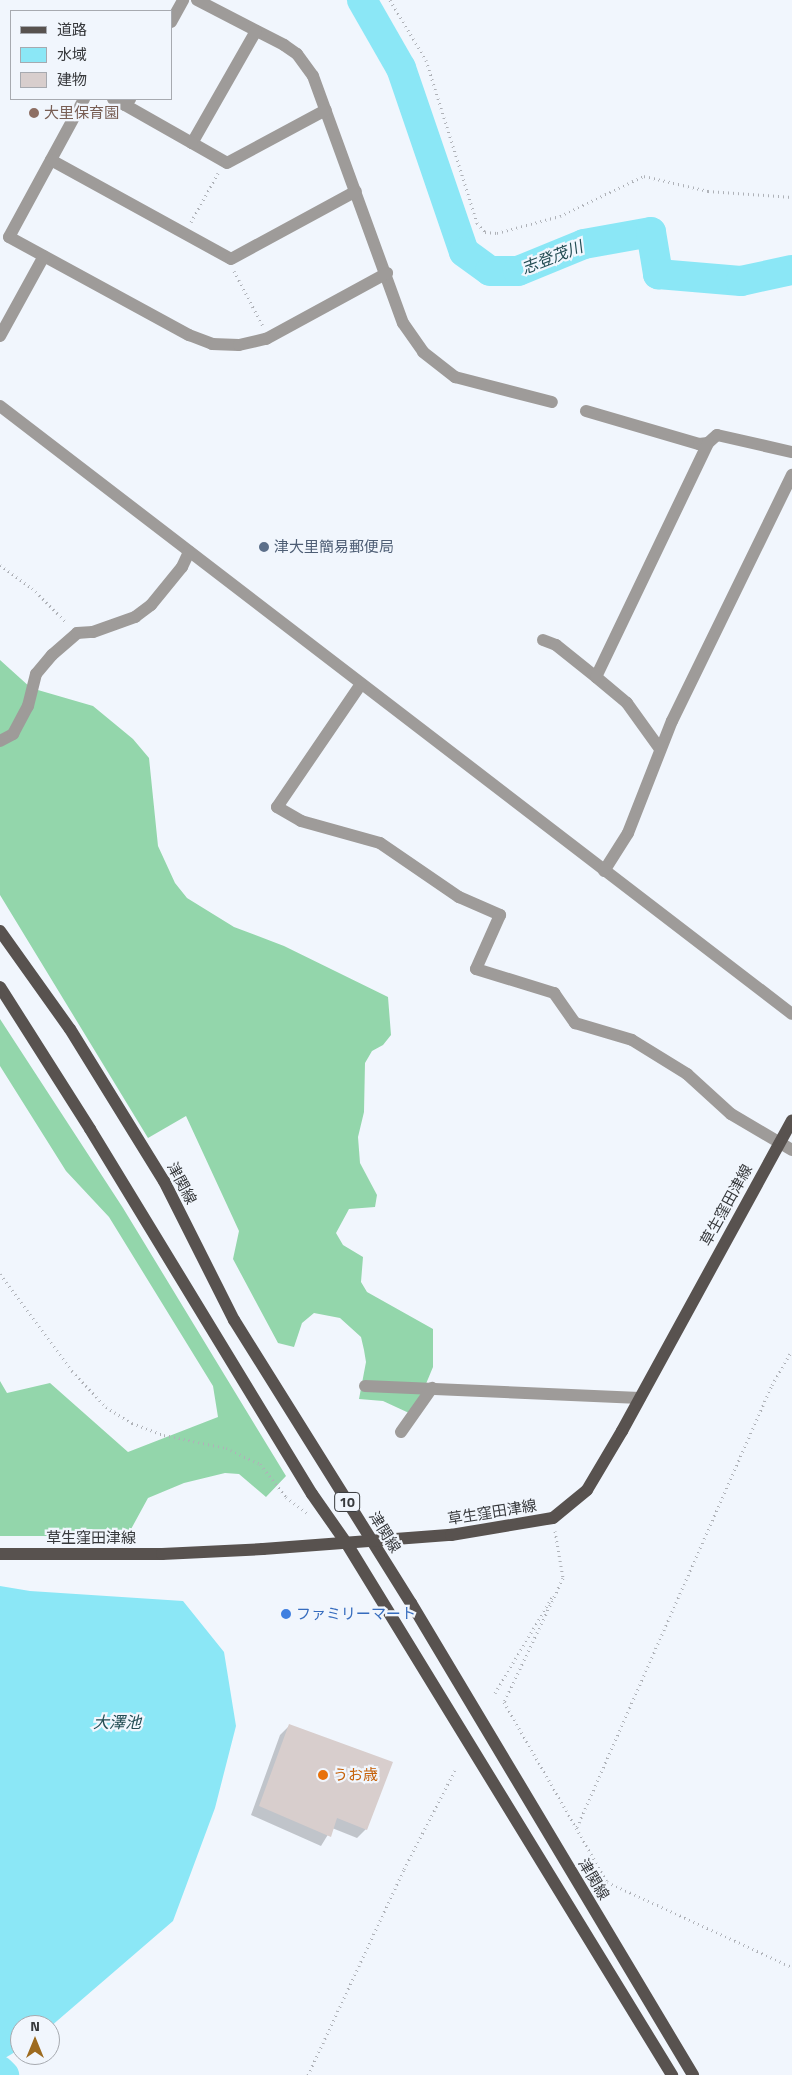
<!DOCTYPE html>
<meta charset="utf-8">
<style>
body{margin:0}
#map{position:relative;width:792px;height:2075px;overflow:hidden;background:#f1f6fd;font-family:"Titillium Web","Noto Sans JP",sans-serif}
div>[style]{position:absolute}
[style*='--x']{left:calc(var(--x)*1px);top:calc(var(--y)*1px);width:calc(var(--w)*1px);rotate:calc(var(--a)*1deg)}
.forest>*{inset:0;background:#93d6ab}
.water>*{inset:0;background:#8be7f6}
.shadow>*{inset:0;background:#0003}
.river>*{height:30px;margin:-15px;padding:0 15px;transform-origin:15px;border-radius:15px;background:#8be7f6}
.building>*{inset:0;background:#d8cecd}
.path>*{height:3px;margin-top:-1.5px;transform-origin:0;background:repeating-linear-gradient(90deg,#afb2b8 0 1px,transparent 0 5px)}
.minor>*{height:12px;margin:-6px;padding:0 6px;transform-origin:6px;border-radius:6px;background:#9e9b99}
.major>*{height:12px;margin:-6px;padding:0 6px;transform-origin:6px;border-radius:6px;background:#58524f}
.dots>*{width:14px;height:14px;translate:-50% -50%;box-sizing:border-box;border:2px solid #f1f6fd;border-radius:50%}
span{translate:-50% -50%;white-space:nowrap;text-align:center;line-height:1.15;-webkit-text-stroke:4.5px #f1f6fd;paint-order:stroke}
.shield-label span{padding:1px 4px;background:#f1f6fd;border:1px solid;border-radius:4px;-webkit-text-stroke-width:0}
.shield-label{font-size:14px;color:#37393c;font-weight:700}
.education-label{font-size:15px;color:#785e54}
.left{translate:0 -50%;text-align:left}
.service-label{font-size:15px;color:#4e5e75}
.street-label{font-size:15px;color:#37393c}
.shop-label{font-size:15px;color:#366cbe}
.food-label{font-size:15px;color:#c56008}
.water-label{font-size:16px;color:#234d54;font-style:italic}
.legend{position:absolute;left:10px;top:10px;width:162px;height:90px;box-sizing:border-box;background:#f1f6fd;border:1px solid #a7aab0;margin:0;padding:6px 9px;list-style:none;font-size:15px;color:#37393c}
.legend li{display:flex;align-items:center;gap:10px;height:25px}
.legend b{width:25px;border:1px solid #a7aab0}
.north{position:absolute;left:10px;top:2015px;width:50px;height:50px;box-sizing:border-box;background:#f1f6fd;border:1px solid #a7aab0;border-radius:50%;rotate:0deg;font-size:14px;font-weight:700;line-height:20px;text-align:center;color:#37393c}
.north::after{content:'';display:block;margin:auto;width:18px;height:22px;background:#9d6b20;clip-path:polygon(50% 0,100% 100%,50% 72%,0 100%)}
</style>
<div id="map">
<div class="forest">
<i style="clip-path:polygon(0 660px,31px 688px,93px 706px,133px 739px,149px 758px,158px 846px,175px 883px,187px 898px,234px 927px,284px 946px,388px 997px,391px 1035px,383px 1045px,372px 1051px,365px 1063px,364px 1112px,358px 1137px,360px 1163px,377px 1195px,375px 1207px,349px 1209px,336px 1233px,343px 1245px,363px 1257px,361px 1282px,367px 1292px,433px 1329px,433px 1367px,418px 1403px,409px 1413px,383px 1401px,359px 1399px,366px 1362px,364px 1350px,361px 1337px,340px 1318px,314px 1313px,302px 1323px,294px 1347px,278px 1343px,233px 1259px,239px 1231px,186px 1116px,148px 1138px,0 895px)"></i>
<i style="clip-path:polygon(0 1019px,123px 1208px,286px 1476px,266px 1497px,239px 1474px,225px 1473px,184px 1483px,148px 1498px,130px 1531px,118px 1536px,0 1536px,0 1381px,7px 1393px,50px 1383px,128px 1452px,218px 1417px,213px 1386px,109px 1217px,66px 1171px,0 1066px)"></i>
</div>
<div class="water">
<i style="clip-path:polygon(0 1586px,30px 1591px,183px 1601px,224px 1652px,236px 1726px,215px 1808px,173px 1921px,50px 2027px,20px 2025px,20px 2049px,0 2061px)"></i>
</div>
<div class="shadow">
<i style="clip-path:polygon(289px 1726px,366px 1829px,357px 1838px,332px 1828px,321px 1846px,251px 1815px,280px 1735px)"></i>
</div>
<div class="river">
<i style="--x:362;--y:0;--w:78;--a:60.2"></i>
<i style="--x:401;--y:68;--w:194;--a:71.1"></i>
<i style="--x:464;--y:252;--w:32;--a:36"></i>
<i style="--x:490;--y:271;--w:28;--a:0"></i>
<i style="--x:518;--y:271;--w:71;--a:-22.2"></i>
<i style="--x:584;--y:244;--w:68;--a:-10.2"></i>
<i style="--x:651;--y:232;--w:43;--a:80.5"></i>
<i style="--x:658;--y:274;--w:83;--a:4.8"></i>
<i style="--x:741;--y:281;--w:52;--a:-12.2"></i>
<i style="--x:0;--y:2071;--w:6;--a:45"></i>
</div>
<div class="building">
<i style="clip-path:polygon(289px 1724px,393px 1762px,367px 1830px,337px 1818px,331px 1837px,259px 1806px)"></i>
</div>
<div class="path">
<i style="--x:390;--y:0;--w:70;--a:59"></i>
<i style="--x:426;--y:60;--w:171;--a:72.6"></i>
<i style="--x:477;--y:223;--w:12;--a:48"></i>
<i style="--x:485;--y:232;--w:12;--a:5"></i>
<i style="--x:497;--y:233;--w:65;--a:-15.1"></i>
<i style="--x:560;--y:216;--w:93;--a:-25.5"></i>
<i style="--x:644;--y:176;--w:66;--a:13.2"></i>
<i style="--x:708;--y:191;--w:84;--a:4.1"></i>
<i style="--x:191;--y:222;--w:56;--a:-61.1"></i>
<i style="--x:234;--y:271;--w:62;--a:62.2"></i>
<i style="--x:0;--y:565;--w:39;--a:36"></i>
<i style="--x:32;--y:588;--w:49;--a:45"></i>
<i style="--x:0;--y:1274;--w:121;--a:53.4"></i>
<i style="--x:72;--y:1371;--w:50;--a:46.6"></i>
<i style="--x:106;--y:1407;--w:31;--a:32"></i>
<i style="--x:132;--y:1423;--w:34;--a:21"></i>
<i style="--x:164;--y:1435;--w:63;--a:11.8"></i>
<i style="--x:226;--y:1448;--w:38;--a:25"></i>
<i style="--x:260;--y:1464;--w:42;--a:51.8"></i>
<i style="--x:286;--y:1497;--w:26;--a:37"></i>
<i style="--x:555;--y:1531;--w:48;--a:80.3"></i>
<i style="--x:563;--y:1578;--w:137;--a:115.4"></i>
<i style="--x:504;--y:1702;--w:207;--a:60.2"></i>
<i style="--x:607;--y:1882;--w:204;--a:24.7"></i>
<i style="--x:495;--y:1693;--w:115;--a:-59.2"></i>
<i style="--x:577;--y:1827;--w:483;--a:-66.2"></i>
<i style="--x:772;--y:1385;--w:39;--a:-60"></i>
<i style="--x:308;--y:2075;--w:227;--a:-65"></i>
<i style="--x:404;--y:1869;--w:111;--a:-62.7"></i>
</div>
<div class="minor">
<i style="--x:197;--y:0;--w:98;--a:27.3"></i>
<i style="--x:284;--y:45;--w:16;--a:35"></i>
<i style="--x:297;--y:54;--w:27;--a:54"></i>
<i style="--x:313;--y:76;--w:263;--a:70"></i>
<i style="--x:403;--y:323;--w:35;--a:55"></i>
<i style="--x:423;--y:352;--w:41;--a:38"></i>
<i style="--x:455;--y:377;--w:100;--a:14.5"></i>
<i style="--x:171;--y:22;--w:25;--a:-61"></i>
<i style="--x:256;--y:31;--w:129;--a:119.7"></i>
<i style="--x:192;--y:143;--w:40;--a:29.7"></i>
<i style="--x:227;--y:163;--w:112;--a:-28.2"></i>
<i style="--x:84;--y:99;--w:157;--a:118.5"></i>
<i style="--x:9;--y:237;--w:205;--a:28.6"></i>
<i style="--x:189;--y:335;--w:25;--a:21"></i>
<i style="--x:212;--y:344;--w:27;--a:2"></i>
<i style="--x:239;--y:345;--w:28;--a:-13"></i>
<i style="--x:266;--y:339;--w:138;--a:-28.6"></i>
<i style="--x:113;--y:99;--w:13;--a:27"></i>
<i style="--x:125;--y:105;--w:8;--a:-50"></i>
<i style="--x:125;--y:105;--w:77;--a:29.6"></i>
<i style="--x:51;--y:160;--w:205;--a:28.8"></i>
<i style="--x:231;--y:259;--w:142;--a:-28.5"></i>
<i style="--x:0;--y:336;--w:91;--a:-61.2"></i>
<i style="--x:0;--y:406;--w:998;--a:37.51"></i>
<i style="--x:586;--y:411;--w:118;--a:16.3"></i>
<i style="--x:699;--y:444;--w:9;--a:-6"></i>
<i style="--x:708;--y:443;--w:12;--a:-42"></i>
<i style="--x:717;--y:435;--w:77;--a:12.8"></i>
<i style="--x:543;--y:640;--w:14;--a:21"></i>
<i style="--x:556;--y:645;--w:51;--a:38.7"></i>
<i style="--x:361;--y:684;--w:149;--a:124.3"></i>
<i style="--x:277;--y:807;--w:28;--a:30"></i>
<i style="--x:301;--y:821;--w:82;--a:15.6"></i>
<i style="--x:380;--y:843;--w:96;--a:34.4"></i>
<i style="--x:459;--y:897;--w:45;--a:23.7"></i>
<i style="--x:500;--y:915;--w:59;--a:114"></i>
<i style="--x:476;--y:969;--w:82;--a:17.1"></i>
<i style="--x:554;--y:993;--w:37;--a:55"></i>
<i style="--x:575;--y:1023;--w:59;--a:16.6"></i>
<i style="--x:632;--y:1040;--w:65;--a:31.7"></i>
<i style="--x:687;--y:1074;--w:59;--a:42.3"></i>
<i style="--x:731;--y:1114;--w:71;--a:30.5"></i>
<i style="--x:0;--y:741;--w:15;--a:-28"></i>
<i style="--x:13;--y:734;--w:32;--a:-62"></i>
<i style="--x:28;--y:706;--w:33;--a:-76"></i>
<i style="--x:36;--y:674;--w:25;--a:-50"></i>
<i style="--x:52;--y:655;--w:33;--a:-41"></i>
<i style="--x:77;--y:633;--w:16;--a:-4"></i>
<i style="--x:93;--y:632;--w:45;--a:-19.7"></i>
<i style="--x:135;--y:617;--w:20;--a:-37"></i>
<i style="--x:151;--y:605;--w:49;--a:-50.8"></i>
<i style="--x:182;--y:567;--w:17;--a:-65"></i>
<i style="--x:660;--y:749;--w:57;--a:-125.7"></i>
<i style="--x:627;--y:703;--w:40;--a:-140"></i>
<i style="--x:596;--y:677;--w:259;--a:-64.4"></i>
<i style="--x:604;--y:871;--w:45;--a:-57.7"></i>
<i style="--x:628;--y:833;--w:120;--a:-68.6"></i>
<i style="--x:672;--y:721;--w:274;--a:-64"></i>
<i style="--x:365;--y:1386;--w:275;--a:2.5"></i>
<i style="--x:401;--y:1432;--w:54;--a:-54.8"></i>
</div>
<div class="major">
<i style="--x:0;--y:931;--w:120;--a:54.5"></i>
<i style="--x:70;--y:1029;--w:179;--a:58.3"></i>
<i style="--x:164;--y:1181;--w:156;--a:63.3"></i>
<i style="--x:234;--y:1320;--w:334;--a:58"></i>
<i style="--x:411;--y:1603;--w:550;--a:59.14"></i>
<i style="--x:0;--y:987;--w:168;--a:57.6"></i>
<i style="--x:90;--y:1129;--w:427;--a:58.7"></i>
<i style="--x:312;--y:1494;--w:61;--a:55"></i>
<i style="--x:347;--y:1544;--w:623;--a:58.53"></i>
<i style="--x:0;--y:1554;--w:162;--a:0"></i>
<i style="--x:162;--y:1554;--w:101;--a:-2.8"></i>
<i style="--x:263;--y:1549;--w:189;--a:-4.3"></i>
<i style="--x:451;--y:1535;--w:103;--a:-9.5"></i>
<i style="--x:553;--y:1518;--w:44;--a:-39.5"></i>
<i style="--x:587;--y:1490;--w:69;--a:-59.3"></i>
<i style="--x:622;--y:1431;--w:354;--a:-61.3"></i>
</div>
<div class="dots">
<i style="left:34px;top:113px;background:#8d6e63"></i>
<i style="left:264px;top:547px;background:#5c6f8a"></i>
<i style="left:286px;top:1614px;background:#3f7fe0"></i>
<i style="left:323px;top:1775px;background:#e8710a"></i>
</div>
<div class="shield-label">
<span style="left:347px;top:1502px">10</span>
</div>
<div class="education-label">
<span class="left" style="left:44px;top:113px">大里保育園</span>
</div>
<div class="service-label">
<span class="left" style="left:274px;top:547px">津大里簡易郵便局</span>
</div>
<div class="street-label">
<span style="left:182px;top:1183px;rotate:62deg">津関線</span>
<span style="left:726px;top:1205px;rotate:-61deg">草生窪田津線</span>
<span style="left:492px;top:1512px;rotate:-9deg">草生窪田津線</span>
<span style="left:385px;top:1532px;rotate:58deg">津関線</span>
<span style="left:91px;top:1538px">草生窪田津線</span>
<span style="left:594px;top:1879px;rotate:59deg">津関線</span>
</div>
<div class="shop-label">
<span class="left" style="left:296px;top:1614px">ファミリーマート</span>
</div>
<div class="food-label">
<span class="left" style="left:333px;top:1775px">うお歳</span>
</div>
<div class="water-label">
<span style="left:552px;top:257px;rotate:-21deg">志登茂川</span>
<span style="left:117px;top:1722px">大澤池</span>
</div>
<ul class="legend">
<li><b style="height:6px;background:#58524f"></b>道路</li>
<li><b style="height:14px;background:#8be7f6"></b>水域</li>
<li><b style="height:14px;background:#d8cecd"></b>建物</li>
</ul>
<div class="north">N</div>
</div>
